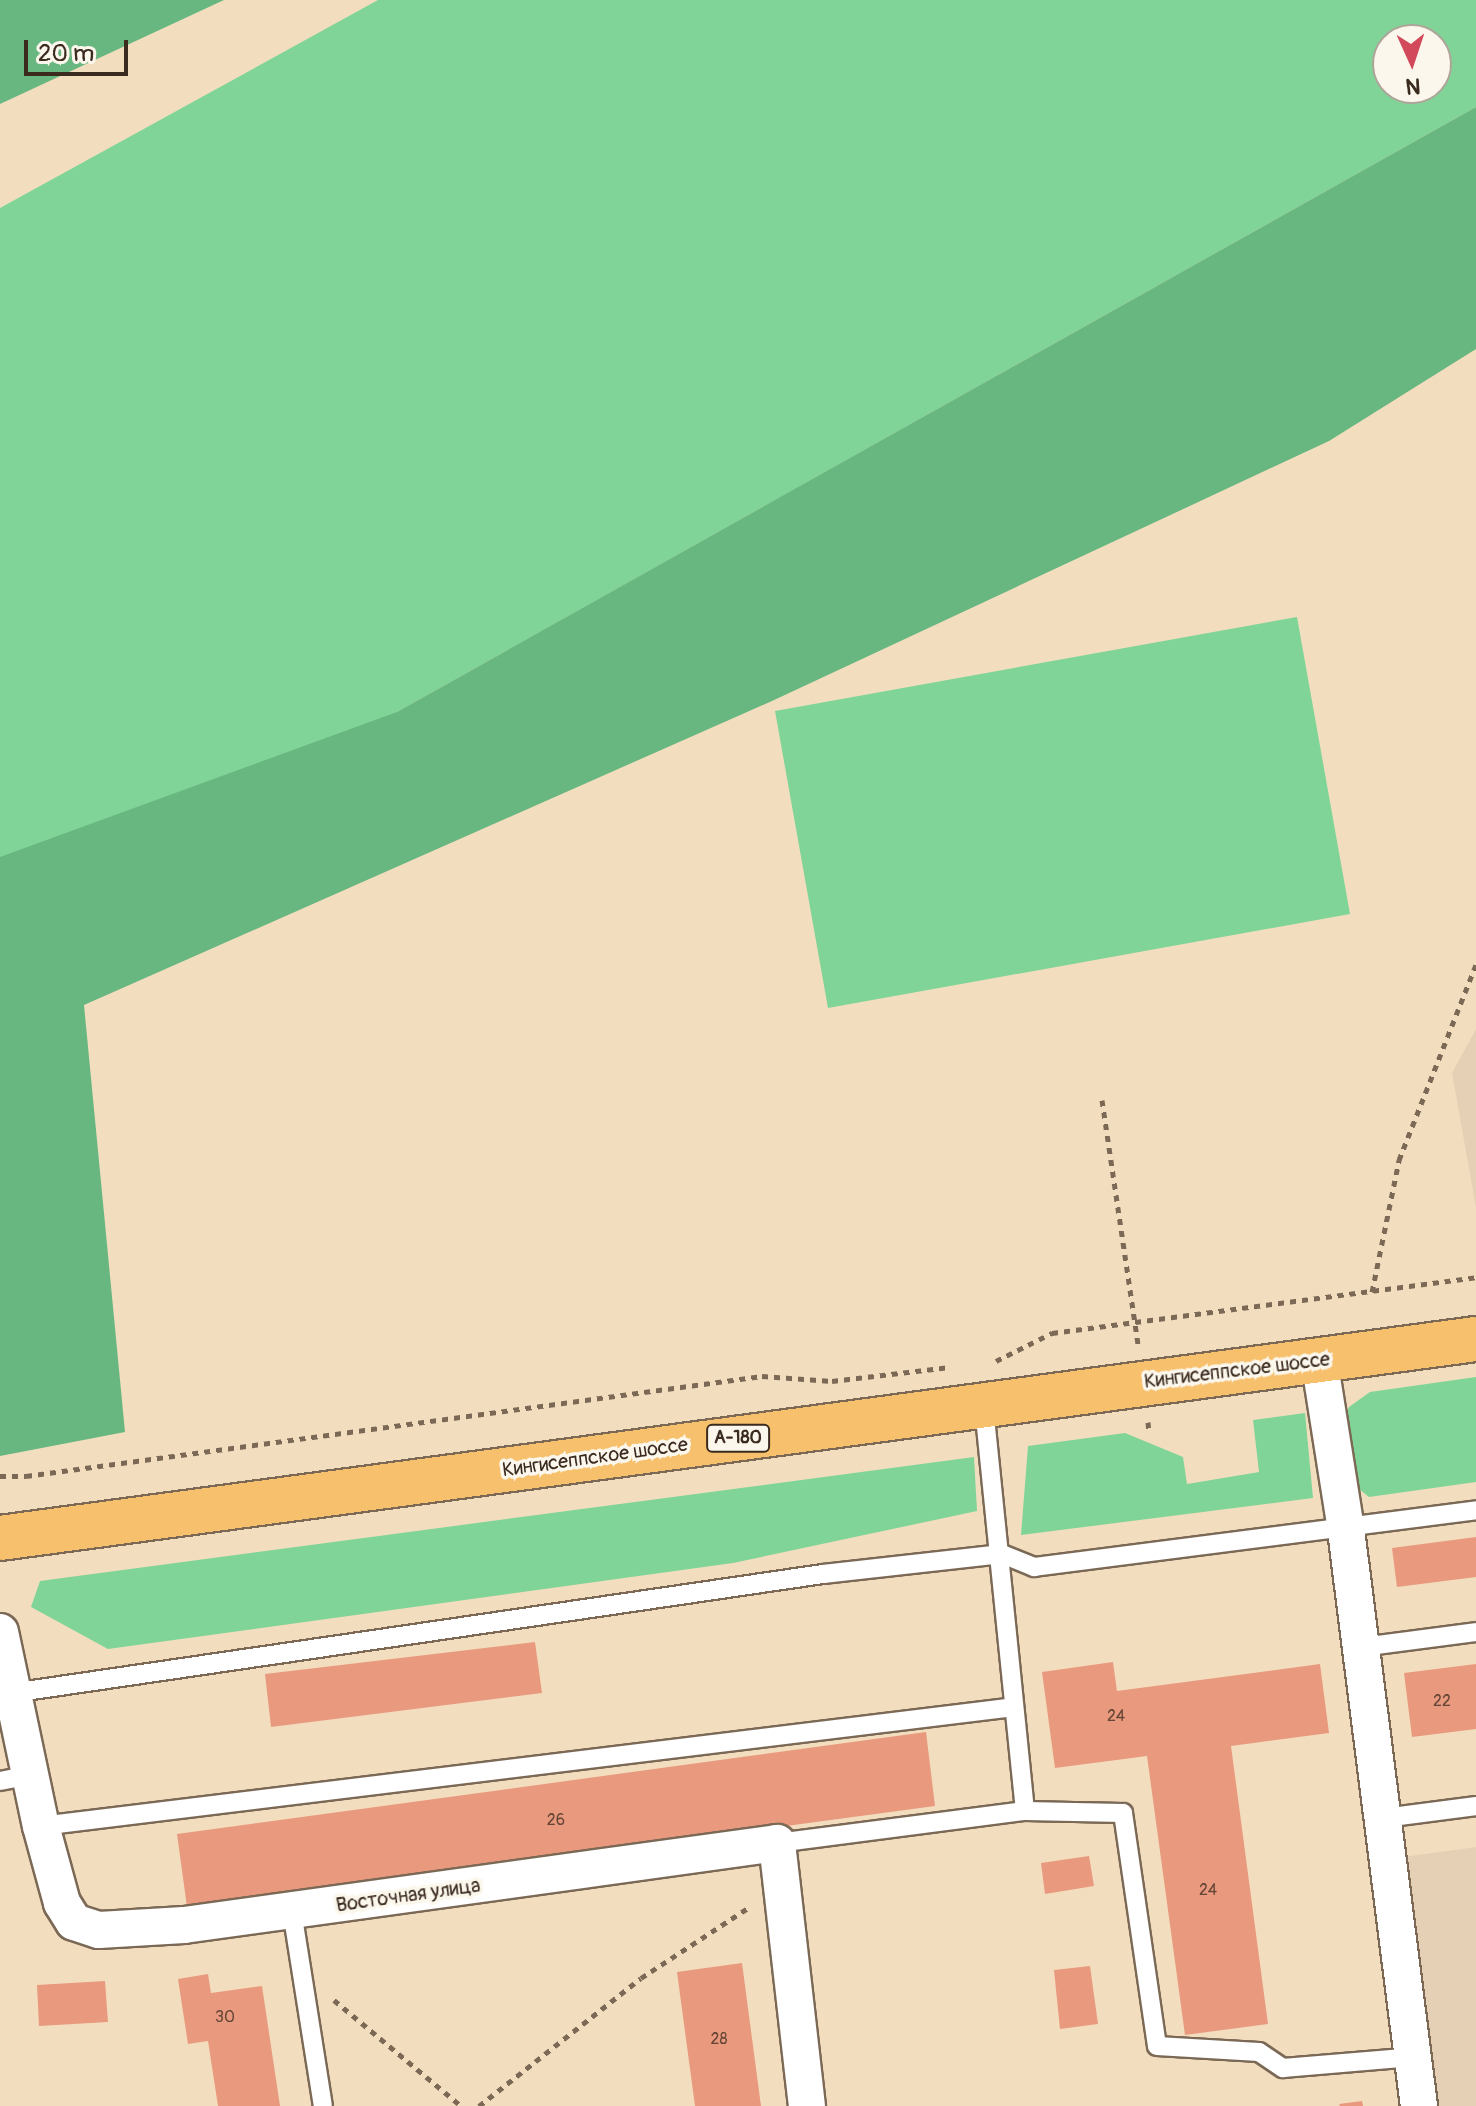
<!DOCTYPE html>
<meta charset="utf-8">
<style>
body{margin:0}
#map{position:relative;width:1476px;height:2106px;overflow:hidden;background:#f2debf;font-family:Pangolin,sans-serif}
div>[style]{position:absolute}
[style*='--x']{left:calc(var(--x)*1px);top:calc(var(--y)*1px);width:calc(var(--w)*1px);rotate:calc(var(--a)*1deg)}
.built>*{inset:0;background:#e6d0b5}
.green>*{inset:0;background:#80d497}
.forest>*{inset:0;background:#68b680}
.building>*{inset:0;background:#e9997e}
.path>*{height:5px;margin-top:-2.5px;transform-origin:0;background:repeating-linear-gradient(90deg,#7b6956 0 6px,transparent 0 12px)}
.roads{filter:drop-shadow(2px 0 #7b6956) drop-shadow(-2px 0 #7b6956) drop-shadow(0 2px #7b6956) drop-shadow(0 -2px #7b6956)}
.service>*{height:18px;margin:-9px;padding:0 9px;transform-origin:9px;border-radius:9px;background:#fff}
.minor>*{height:36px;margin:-18px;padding:0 18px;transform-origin:18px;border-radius:18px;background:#fff}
.trunk>*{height:44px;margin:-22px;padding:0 22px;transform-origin:22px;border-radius:22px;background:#f7c06c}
span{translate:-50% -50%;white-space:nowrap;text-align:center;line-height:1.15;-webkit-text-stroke:7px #fbf7ec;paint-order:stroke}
.number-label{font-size:16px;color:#664636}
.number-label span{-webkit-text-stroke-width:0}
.shield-label span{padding:2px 6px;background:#fbf7ec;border:2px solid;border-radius:6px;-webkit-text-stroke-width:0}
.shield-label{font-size:18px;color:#3b2a1e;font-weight:700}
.street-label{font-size:20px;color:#3b2a1e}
.north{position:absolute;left:1372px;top:24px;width:80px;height:80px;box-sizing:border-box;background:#fbf7ec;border:2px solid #aea59a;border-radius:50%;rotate:177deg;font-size:22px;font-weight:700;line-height:32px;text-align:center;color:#3b2a1e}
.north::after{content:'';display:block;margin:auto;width:28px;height:36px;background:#d1495b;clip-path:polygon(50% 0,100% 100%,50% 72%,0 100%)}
.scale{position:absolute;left:24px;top:40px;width:104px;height:36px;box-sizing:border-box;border:4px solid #3b2a1e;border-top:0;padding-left:10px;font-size:24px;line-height:28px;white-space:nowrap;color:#3b2a1e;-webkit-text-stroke:6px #fbf7ec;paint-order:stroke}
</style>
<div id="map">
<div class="built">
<i style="clip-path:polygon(1476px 1029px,1476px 1208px,1452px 1073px)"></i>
<i style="clip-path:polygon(1476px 1847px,1476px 2106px,1431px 2106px,1396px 1858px)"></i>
</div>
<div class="green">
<i style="clip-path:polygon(evenodd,378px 0,1476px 0,1476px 107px,358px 734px,0 861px,0 208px,378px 0,1388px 40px,1436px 40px,1436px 88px,1388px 88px,1388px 40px)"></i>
<i style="clip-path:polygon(1297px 617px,1350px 914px,828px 1008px,775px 711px)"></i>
<i style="clip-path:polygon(1476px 1377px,1476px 1482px,1369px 1497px,1348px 1480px,1339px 1431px,1349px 1407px,1370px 1392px)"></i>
<i style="clip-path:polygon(1305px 1413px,1313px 1498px,1021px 1535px,1028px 1446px,1125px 1433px,1183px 1457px,1187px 1484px,1259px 1472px,1253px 1420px)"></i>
<i style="clip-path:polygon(974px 1457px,977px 1511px,733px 1563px,108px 1649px,31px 1607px,40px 1581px)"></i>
</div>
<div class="forest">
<i style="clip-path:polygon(0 0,224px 0,0 104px)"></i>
<i style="clip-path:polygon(1476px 107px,1476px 349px,1329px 441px,772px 701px,84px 1005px,125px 1432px,0 1456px,0 857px,397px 712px)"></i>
</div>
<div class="building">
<i style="clip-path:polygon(1476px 1537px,1476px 1577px,1397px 1587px,1392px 1548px)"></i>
<i style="clip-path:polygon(535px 1642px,542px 1693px,271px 1727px,265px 1674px)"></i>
<i style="clip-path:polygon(1113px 1662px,1117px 1691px,1320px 1664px,1329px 1733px,1231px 1746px,1268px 2024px,1185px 2035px,1147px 1756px,1055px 1768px,1042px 1672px)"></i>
<i style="clip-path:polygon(1476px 1664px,1476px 1729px,1412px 1737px,1404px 1673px)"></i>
<i style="clip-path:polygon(926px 1732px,935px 1806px,187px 1907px,177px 1834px)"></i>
<i style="clip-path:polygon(1089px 1856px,1094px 1886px,1045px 1894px,1041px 1863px)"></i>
<i style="clip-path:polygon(742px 1963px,761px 2106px,695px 2106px,677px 1972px)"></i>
<i style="clip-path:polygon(1090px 1966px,1098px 2024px,1060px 2029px,1054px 1970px)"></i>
<i style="clip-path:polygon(208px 1974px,211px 1993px,262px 1986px,280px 2106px,218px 2106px,208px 2041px,188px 2044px,178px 1979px)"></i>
<i style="clip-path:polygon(105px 1981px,108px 2022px,39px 2026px,37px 1985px)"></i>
<i style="clip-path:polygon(1362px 2101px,1363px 2106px,1340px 2106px,1339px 2104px)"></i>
</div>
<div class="path">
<i style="--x:1102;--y:1100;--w:248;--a:81.6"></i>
<i style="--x:1372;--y:1292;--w:135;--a:-78.4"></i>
<i style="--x:1399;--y:1160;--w:210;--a:-68.5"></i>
<i style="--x:996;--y:1361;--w:63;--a:-26.6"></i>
<i style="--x:1052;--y:1333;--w:428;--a:-7.5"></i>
<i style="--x:1148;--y:1422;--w:11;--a:85"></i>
<i style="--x:0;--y:1476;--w:26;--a:0"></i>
<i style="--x:26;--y:1476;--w:743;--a:-7.74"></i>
<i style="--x:762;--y:1376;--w:70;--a:4.1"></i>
<i style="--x:832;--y:1381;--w:119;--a:-6.8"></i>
<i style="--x:334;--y:2000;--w:165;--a:39.8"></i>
<i style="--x:479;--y:2106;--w:206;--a:-38.3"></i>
<i style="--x:641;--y:1978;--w:128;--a:-33.2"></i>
</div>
<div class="roads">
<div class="service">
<i style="--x:1362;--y:1647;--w:115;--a:-7.5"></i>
<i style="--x:12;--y:1693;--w:820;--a:-8.35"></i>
<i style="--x:823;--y:1574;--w:180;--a:-6.4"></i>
<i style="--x:1002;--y:1554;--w:35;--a:22"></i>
<i style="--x:1034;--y:1567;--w:446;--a:-7.3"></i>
<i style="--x:0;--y:1781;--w:31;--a:-11"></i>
<i style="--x:1025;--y:1811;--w:98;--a:1.2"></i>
<i style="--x:1123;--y:1813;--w:235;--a:81.7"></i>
<i style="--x:1157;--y:2046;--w:102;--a:3.4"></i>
<i style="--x:1259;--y:2052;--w:29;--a:34"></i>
<i style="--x:1283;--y:2068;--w:130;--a:-4.8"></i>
<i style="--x:1384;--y:1818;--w:93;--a:-7.4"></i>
<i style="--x:41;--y:1826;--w:980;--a:-6.97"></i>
<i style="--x:777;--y:1843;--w:250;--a:-7.4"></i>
<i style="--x:1025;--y:1811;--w:408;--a:-95.8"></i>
<i style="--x:292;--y:1911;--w:197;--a:81"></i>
</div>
<div class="minor">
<i style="--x:1319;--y:1359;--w:173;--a:81"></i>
<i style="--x:1346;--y:1530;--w:581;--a:82.78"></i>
<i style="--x:0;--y:1632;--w:198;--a:78.1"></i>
<i style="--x:41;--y:1826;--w:80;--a:74.7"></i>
<i style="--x:62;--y:1903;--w:22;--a:58"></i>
<i style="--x:74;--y:1922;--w:26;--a:18"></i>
<i style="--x:99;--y:1930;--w:85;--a:-3.4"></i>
<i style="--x:184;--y:1925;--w:599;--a:-7.87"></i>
<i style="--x:777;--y:1843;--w:265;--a:83.5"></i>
</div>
<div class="trunk">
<i style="--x:0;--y:1538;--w:1489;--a:-7.68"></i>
</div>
</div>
<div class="number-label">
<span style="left:1442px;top:1701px">22</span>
<span style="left:1116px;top:1716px">24</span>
<span style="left:556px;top:1820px">26</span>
<span style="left:1208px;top:1890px">24</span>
<span style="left:225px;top:2017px">30</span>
<span style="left:719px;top:2039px">28</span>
</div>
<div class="shield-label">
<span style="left:738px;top:1438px">А-180</span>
</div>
<div class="street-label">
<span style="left:1237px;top:1370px;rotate:-7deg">Кингисеппское шоссе</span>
<span style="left:595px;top:1457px;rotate:-8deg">Кингисеппское шоссе</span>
<span style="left:408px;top:1895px;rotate:-8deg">Восточная улица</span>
</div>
<div class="north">N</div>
<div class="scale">20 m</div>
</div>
